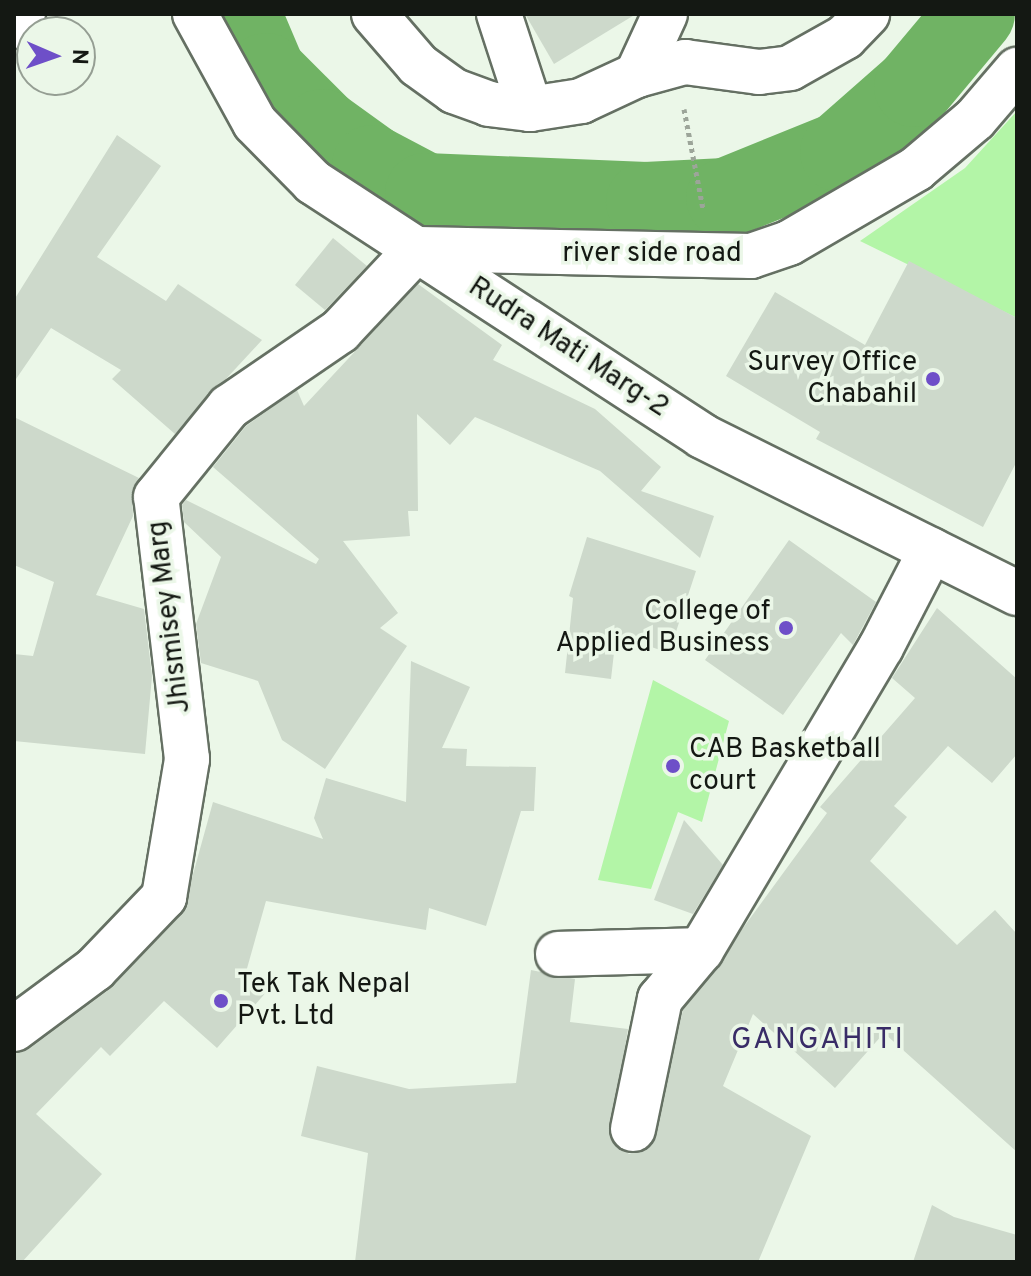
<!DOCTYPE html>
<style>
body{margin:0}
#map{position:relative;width:1031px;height:1276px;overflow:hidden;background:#ebf7e8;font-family:Overpass,sans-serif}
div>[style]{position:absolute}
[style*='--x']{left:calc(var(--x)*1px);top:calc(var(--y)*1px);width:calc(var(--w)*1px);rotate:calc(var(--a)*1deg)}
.green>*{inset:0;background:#b3f5a7}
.river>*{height:80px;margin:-40px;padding:0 40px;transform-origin:40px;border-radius:40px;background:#70b364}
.building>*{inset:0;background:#cdd9cb}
.path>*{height:5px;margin-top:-2.5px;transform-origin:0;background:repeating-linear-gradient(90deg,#9ca599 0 4px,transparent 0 8px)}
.roads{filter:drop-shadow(2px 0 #657063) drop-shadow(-2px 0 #657063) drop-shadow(0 2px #657063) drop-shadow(0 -2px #657063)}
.minor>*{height:44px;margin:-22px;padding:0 22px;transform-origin:22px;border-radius:22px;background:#fff}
.dots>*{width:22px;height:22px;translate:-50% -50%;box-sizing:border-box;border:4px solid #ebf7e8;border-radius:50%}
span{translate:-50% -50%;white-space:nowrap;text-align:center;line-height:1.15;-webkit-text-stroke:7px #ebf7e8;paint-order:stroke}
.street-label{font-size:28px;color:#141813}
.poi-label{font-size:28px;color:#141813}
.right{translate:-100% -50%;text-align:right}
.left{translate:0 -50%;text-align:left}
.neighbourhood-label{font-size:30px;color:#392c67;letter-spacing:2px}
.frame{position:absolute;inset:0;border:16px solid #141813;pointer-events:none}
.north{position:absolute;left:16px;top:16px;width:80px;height:80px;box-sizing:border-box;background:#ebf7e8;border:2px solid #959e93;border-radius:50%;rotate:92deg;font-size:22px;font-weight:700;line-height:32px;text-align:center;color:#141813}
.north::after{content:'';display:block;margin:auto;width:28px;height:36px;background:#6e4fc8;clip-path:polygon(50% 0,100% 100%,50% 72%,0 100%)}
</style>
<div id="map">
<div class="green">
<i style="clip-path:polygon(1017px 111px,1017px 318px,860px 241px,965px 168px)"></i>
<i style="clip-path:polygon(653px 680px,729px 721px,702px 822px,678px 812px,651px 889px,598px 880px)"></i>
</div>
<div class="river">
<i style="--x:241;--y:14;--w:64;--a:67"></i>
<i style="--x:266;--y:73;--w:79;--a:45"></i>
<i style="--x:322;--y:129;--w:62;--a:35.8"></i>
<i style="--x:372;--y:165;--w:60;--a:27.8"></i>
<i style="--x:425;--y:193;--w:221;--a:2.3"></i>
<i style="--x:646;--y:202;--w:80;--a:-2.9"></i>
<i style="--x:726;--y:198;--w:123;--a:-22"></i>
<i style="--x:840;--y:152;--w:98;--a:-41.3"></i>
<i style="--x:914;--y:87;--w:95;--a:-50.1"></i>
</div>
<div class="building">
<i style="clip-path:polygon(525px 14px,636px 14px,554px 64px)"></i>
<i style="clip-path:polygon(117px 135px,161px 166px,97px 257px,166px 301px,178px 284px,262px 340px,175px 434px,112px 379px,121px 370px,51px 328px,14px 382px,14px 300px)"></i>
<i style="clip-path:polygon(333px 238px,367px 266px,325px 310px,295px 285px)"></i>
<i style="clip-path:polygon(909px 261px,1017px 318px,1017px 461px,983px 527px,816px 439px,820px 432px,726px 376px,775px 292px,865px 345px)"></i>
<i style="clip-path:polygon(418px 284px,502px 345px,493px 360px,595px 409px,661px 467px,641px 491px,714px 516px,700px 558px,600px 471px,475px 417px,450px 445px,417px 414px,418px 511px,408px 511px,410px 536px,343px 541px,398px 613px,380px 628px,407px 646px,325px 769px,282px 740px,258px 681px,201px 663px,196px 624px,221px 557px,184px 522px,182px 505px,186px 500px,316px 564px,319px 559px,213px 467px,246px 426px,297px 390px,304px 406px)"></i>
<i style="clip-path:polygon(14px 417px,139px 478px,132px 491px,133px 516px,96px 595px,144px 609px,152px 676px,145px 754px,14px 741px,14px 654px,33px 656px,54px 582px,14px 565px)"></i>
<i style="clip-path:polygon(587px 537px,696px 571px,669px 653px,616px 635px,611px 679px,565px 673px,573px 598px,569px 596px)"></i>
<i style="clip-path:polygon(789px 540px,876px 602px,853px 645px,841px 633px,783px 715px,705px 660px)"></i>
<i style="clip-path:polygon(937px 608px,1017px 679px,1017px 754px,992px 783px,948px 746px,894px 806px,907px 817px,870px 861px,957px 945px,995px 910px,1017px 934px,1017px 1152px,884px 1033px,835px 1088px,753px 1014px,723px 1086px,811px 1136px,758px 1262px,355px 1262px,368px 1153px,301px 1136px,317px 1066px,409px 1089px,516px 1083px,531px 970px,575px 979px,570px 1022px,628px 1029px,610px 1138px,629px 1154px,651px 1146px,683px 1010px,827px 813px,820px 807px,915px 698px,892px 678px)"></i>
<i style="clip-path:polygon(411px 661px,470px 687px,442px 748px,467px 749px,466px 766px,536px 767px,534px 811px,521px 811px,486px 926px,429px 908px,426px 930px,266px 901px,246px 972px,268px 990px,217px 1048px,164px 1001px,110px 1056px,101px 1047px,36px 1114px,102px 1174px,22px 1262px,14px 1262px,14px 1054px,29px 1049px,110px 989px,182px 914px,213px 802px,323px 839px,314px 818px,326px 778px,406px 802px)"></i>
<i style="clip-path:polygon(684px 820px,723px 865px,693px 914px,654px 900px)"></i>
<i style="clip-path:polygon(932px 1205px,954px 1217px,1017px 1235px,1017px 1262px,913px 1262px)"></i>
</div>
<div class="path">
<i style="--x:684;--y:109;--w:102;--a:79.2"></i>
</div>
<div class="roads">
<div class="minor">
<i style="--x:195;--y:14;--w:124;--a:61.2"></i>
<i style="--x:255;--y:123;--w:83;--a:45.5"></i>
<i style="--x:313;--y:182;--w:465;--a:33.1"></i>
<i style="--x:702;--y:436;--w:352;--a:26.5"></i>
<i style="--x:374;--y:14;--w:67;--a:49.2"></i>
<i style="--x:418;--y:65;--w:44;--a:35.8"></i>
<i style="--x:454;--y:91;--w:37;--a:20"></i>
<i style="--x:489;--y:104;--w:41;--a:7"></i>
<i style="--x:530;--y:109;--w:52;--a:-8.9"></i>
<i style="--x:581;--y:101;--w:62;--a:-24.9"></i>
<i style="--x:637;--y:75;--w:50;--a:-15.2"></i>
<i style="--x:685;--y:62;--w:75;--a:7.7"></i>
<i style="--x:759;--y:72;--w:31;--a:-7"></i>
<i style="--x:790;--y:68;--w:63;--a:-29.4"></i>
<i style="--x:845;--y:37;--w:32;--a:-46"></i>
<i style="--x:499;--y:14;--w:100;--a:71.9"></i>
<i style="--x:14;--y:26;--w:15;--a:-53"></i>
<i style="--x:637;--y:75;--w:67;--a:-65.3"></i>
<i style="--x:419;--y:249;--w:332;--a:1.2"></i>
<i style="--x:751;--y:256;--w:40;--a:-18.9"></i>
<i style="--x:789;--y:243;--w:147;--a:-30.2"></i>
<i style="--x:916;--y:169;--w:77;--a:-40.3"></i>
<i style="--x:975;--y:119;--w:65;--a:-49.4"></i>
<i style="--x:558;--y:954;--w:143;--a:-1.6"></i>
<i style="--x:701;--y:950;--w:352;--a:-59.3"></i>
<i style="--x:881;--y:647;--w:109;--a:-62.7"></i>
<i style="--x:14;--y:1029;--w:101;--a:-36.5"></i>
<i style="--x:95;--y:969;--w:100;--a:-46.2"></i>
<i style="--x:164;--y:897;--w:140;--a:-80.5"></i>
<i style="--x:187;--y:759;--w:264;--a:-96.7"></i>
<i style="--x:156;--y:497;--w:116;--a:-51"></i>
<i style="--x:229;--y:407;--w:135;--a:-34.4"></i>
<i style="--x:340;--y:331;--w:112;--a:-46.8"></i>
<i style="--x:633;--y:1129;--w:133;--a:-78.3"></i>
<i style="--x:660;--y:999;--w:64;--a:-50.1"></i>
</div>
</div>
<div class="dots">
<i style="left:933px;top:379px;background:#6e4fc8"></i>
<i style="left:786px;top:628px;background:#6e4fc8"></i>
<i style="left:673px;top:766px;background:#6e4fc8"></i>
<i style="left:221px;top:1001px;background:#6e4fc8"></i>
</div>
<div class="street-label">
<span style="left:652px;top:254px">river side road</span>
<span style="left:568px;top:348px;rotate:33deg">Rudra Mati Marg-2</span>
<span style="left:170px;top:617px;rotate:-97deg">Jhismisey Marg</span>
</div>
<div class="poi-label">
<span class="right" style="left:917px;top:379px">Survey Office<br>Chabahil</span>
<span class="right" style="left:770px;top:628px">College of<br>Applied Business</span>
<span class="left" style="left:689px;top:766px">CAB Basketball<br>court</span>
<span class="left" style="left:237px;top:1001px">Tek Tak Nepal<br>Pvt. Ltd</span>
</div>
<div class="neighbourhood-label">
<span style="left:818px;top:1041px">GANGAHITI</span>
</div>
<div class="frame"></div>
<div class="north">N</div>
</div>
